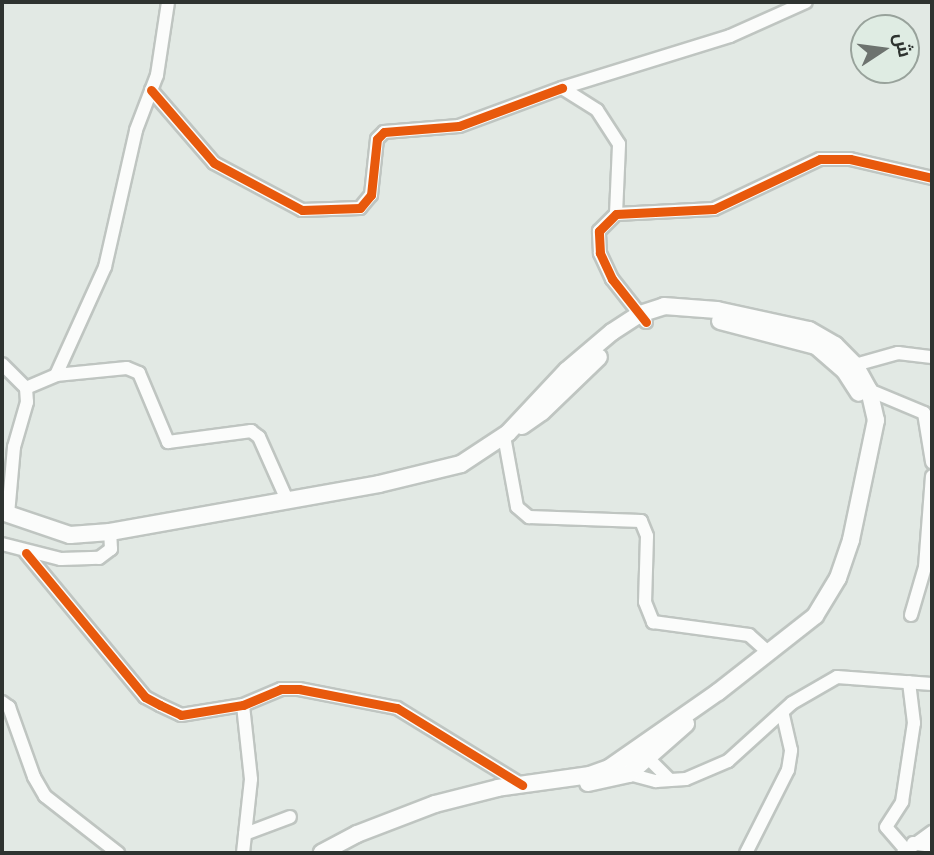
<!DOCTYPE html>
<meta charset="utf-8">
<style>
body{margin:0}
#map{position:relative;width:934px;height:855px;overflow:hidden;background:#e2e9e4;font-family:Mulish,Cairo,sans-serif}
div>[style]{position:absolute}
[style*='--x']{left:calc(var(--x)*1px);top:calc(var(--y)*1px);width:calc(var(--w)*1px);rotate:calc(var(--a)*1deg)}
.roads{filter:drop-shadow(2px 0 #bfc5c1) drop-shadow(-2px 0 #bfc5c1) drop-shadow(0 2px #bfc5c1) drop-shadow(0 -2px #bfc5c1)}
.minor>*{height:12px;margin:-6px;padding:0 6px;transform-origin:6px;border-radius:6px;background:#fbfcfb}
.major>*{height:16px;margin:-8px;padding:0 8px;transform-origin:8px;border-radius:8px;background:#fbfcfb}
.cycleway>*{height:9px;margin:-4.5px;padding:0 4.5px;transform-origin:4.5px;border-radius:4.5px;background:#e8590c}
span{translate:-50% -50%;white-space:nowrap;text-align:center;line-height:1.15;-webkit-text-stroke:6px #dfece3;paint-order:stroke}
.frame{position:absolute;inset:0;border:4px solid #2e3330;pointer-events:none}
.north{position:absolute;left:850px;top:14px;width:70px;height:70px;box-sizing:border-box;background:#dfece3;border:2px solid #98a29b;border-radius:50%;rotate:77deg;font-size:19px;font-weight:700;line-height:28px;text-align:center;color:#2e3330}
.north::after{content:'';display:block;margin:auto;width:24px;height:32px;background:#6d736f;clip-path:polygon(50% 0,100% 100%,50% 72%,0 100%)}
</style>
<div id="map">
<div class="roads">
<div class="minor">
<i style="--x:151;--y:90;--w:96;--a:49.2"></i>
<i style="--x:214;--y:163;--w:100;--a:28.1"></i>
<i style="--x:302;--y:210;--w:58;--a:-2"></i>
<i style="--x:360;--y:208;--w:17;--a:-50"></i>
<i style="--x:371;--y:195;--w:56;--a:-83.9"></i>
<i style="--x:377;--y:139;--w:10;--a:-45"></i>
<i style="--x:384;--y:132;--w:75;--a:-4.6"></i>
<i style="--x:459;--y:126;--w:110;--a:-20.3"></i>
<i style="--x:616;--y:214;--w:70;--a:-87.5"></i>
<i style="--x:619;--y:144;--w:40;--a:-122.9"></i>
<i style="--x:597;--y:110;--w:41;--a:-147.8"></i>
<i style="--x:562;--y:88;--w:176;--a:-17.2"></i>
<i style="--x:730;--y:36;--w:83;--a:-24.1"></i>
<i style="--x:646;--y:322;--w:55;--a:-128.3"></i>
<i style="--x:612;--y:279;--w:29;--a:-115"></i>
<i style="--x:600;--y:253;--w:22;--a:-93"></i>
<i style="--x:599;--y:231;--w:24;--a:-45"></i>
<i style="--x:616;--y:214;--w:98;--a:-2.9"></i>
<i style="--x:714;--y:209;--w:117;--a:-25.3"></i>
<i style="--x:820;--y:159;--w:30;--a:0"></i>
<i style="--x:850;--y:159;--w:84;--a:13"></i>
<i style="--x:2;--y:364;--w:34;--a:45"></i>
<i style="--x:26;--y:388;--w:14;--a:86"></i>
<i style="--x:27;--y:402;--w:47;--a:106.1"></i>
<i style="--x:14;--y:447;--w:67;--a:95.1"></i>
<i style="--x:855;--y:365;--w:45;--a:-15.6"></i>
<i style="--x:898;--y:353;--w:34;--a:7"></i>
<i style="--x:56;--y:375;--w:71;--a:-5.6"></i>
<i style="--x:127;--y:368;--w:13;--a:23"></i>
<i style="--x:139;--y:373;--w:75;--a:67.2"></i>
<i style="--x:168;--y:442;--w:84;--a:-7.5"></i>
<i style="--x:251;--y:431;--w:10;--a:37"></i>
<i style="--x:259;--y:437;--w:69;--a:66"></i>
<i style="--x:26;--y:388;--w:33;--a:-23"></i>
<i style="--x:56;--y:375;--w:119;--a:-65.6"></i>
<i style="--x:105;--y:267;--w:140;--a:-77.2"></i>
<i style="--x:136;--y:130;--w:59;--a:-69.1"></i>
<i style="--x:157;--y:75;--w:74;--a:-81.4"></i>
<i style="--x:869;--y:390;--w:60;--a:22.7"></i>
<i style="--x:924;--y:413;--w:50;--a:80.7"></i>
<i style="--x:504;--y:436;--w:72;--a:79.6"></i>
<i style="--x:517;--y:507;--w:16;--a:40"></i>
<i style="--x:529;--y:517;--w:112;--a:2"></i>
<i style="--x:641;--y:521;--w:16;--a:68"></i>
<i style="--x:647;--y:536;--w:66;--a:91.7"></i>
<i style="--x:645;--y:602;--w:22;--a:68"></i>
<i style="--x:653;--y:622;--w:97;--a:7.7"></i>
<i style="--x:749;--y:635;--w:27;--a:42"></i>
<i style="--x:2;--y:544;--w:61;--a:14.3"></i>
<i style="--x:61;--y:559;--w:38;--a:-2"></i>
<i style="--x:99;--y:558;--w:15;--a:-37"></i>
<i style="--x:111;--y:549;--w:17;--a:-93"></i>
<i style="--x:26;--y:553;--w:187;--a:50.4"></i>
<i style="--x:145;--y:697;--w:17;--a:28"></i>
<i style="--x:160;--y:705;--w:23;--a:25"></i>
<i style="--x:181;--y:715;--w:63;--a:-9.2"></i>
<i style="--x:243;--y:705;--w:41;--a:-22.8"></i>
<i style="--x:281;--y:689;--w:18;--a:0"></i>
<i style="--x:299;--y:689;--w:100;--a:11"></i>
<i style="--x:397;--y:708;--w:147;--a:31.6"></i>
<i style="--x:911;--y:615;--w:50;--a:-73.7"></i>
<i style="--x:925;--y:567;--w:91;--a:-85.6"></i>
<i style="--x:2;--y:702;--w:9;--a:36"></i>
<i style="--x:9;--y:707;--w:74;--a:70.3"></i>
<i style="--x:34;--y:777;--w:22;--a:60"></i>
<i style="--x:45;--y:796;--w:93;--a:38"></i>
<i style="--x:641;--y:751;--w:41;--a:45"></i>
<i style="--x:625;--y:757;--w:17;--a:77"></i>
<i style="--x:629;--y:774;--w:28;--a:15"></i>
<i style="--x:656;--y:781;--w:30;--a:-4"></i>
<i style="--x:686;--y:779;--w:46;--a:-23.2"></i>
<i style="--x:728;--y:761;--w:86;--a:-42.2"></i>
<i style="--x:792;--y:703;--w:52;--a:-30"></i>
<i style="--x:837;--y:677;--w:95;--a:4.2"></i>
<i style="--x:245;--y:834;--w:48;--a:-20.7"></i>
<i style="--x:913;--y:843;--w:19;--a:9"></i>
<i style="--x:906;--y:850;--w:30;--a:-131"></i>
<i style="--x:886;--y:827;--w:30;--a:-57"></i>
<i style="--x:902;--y:802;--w:80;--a:-81.4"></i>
<i style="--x:914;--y:723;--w:41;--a:-97"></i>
<i style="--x:243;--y:853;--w:74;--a:-83.8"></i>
<i style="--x:251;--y:779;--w:74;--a:-96.2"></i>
<i style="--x:746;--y:853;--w:93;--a:-63.2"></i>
<i style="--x:788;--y:770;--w:20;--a:-81"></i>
<i style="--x:791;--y:750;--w:37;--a:-103"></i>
<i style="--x:903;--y:853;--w:36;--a:-36"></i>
</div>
<div class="major">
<i style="--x:720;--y:321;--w:99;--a:14.6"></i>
<i style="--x:816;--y:346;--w:37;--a:41"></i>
<i style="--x:844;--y:370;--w:27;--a:57"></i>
<i style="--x:522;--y:426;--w:24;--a:-35"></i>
<i style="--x:542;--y:412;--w:79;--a:-44"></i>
<i style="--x:2;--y:512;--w:72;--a:18.7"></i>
<i style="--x:70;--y:535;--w:40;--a:-4.3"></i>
<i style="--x:110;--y:532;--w:273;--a:-10.1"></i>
<i style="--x:379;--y:484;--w:84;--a:-13.7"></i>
<i style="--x:461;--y:464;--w:56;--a:-33.4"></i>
<i style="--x:508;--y:433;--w:86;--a:-46.9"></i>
<i style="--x:567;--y:370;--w:59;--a:-40.2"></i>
<i style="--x:612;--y:332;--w:33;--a:-33"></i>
<i style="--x:640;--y:314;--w:25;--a:-18"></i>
<i style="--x:664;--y:306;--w:53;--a:4.3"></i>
<i style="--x:717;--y:310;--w:94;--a:12.3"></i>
<i style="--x:809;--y:330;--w:30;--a:30"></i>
<i style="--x:835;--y:345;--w:28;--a:45"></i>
<i style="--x:855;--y:365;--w:29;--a:61"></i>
<i style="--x:869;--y:390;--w:31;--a:77"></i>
<i style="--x:876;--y:420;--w:123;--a:101.8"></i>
<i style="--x:851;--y:540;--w:40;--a:108.9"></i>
<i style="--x:838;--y:578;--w:44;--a:121.2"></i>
<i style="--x:815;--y:616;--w:123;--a:141.9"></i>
<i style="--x:718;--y:692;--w:133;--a:145.1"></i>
<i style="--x:609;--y:768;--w:20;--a:160"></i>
<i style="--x:590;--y:775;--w:93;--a:172"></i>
<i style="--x:498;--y:788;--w:65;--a:165.7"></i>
<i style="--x:435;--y:804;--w:84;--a:159"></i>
<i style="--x:357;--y:834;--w:40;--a:152"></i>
<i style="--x:588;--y:783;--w:42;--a:-12.4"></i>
<i style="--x:629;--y:774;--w:76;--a:-41.3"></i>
</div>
</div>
<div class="cycleway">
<i style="--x:151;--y:90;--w:96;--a:49.2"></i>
<i style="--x:214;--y:163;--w:100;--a:28.1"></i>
<i style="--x:302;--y:210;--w:58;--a:-2"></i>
<i style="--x:360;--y:208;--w:17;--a:-50"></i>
<i style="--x:371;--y:195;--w:56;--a:-83.9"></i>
<i style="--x:377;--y:139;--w:10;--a:-45"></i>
<i style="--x:384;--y:132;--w:75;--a:-4.6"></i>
<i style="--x:459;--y:126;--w:110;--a:-20.3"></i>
<i style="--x:646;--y:322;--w:55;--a:-128.3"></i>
<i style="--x:612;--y:279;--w:29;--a:-115"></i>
<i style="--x:600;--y:253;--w:22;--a:-93"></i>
<i style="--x:599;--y:231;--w:24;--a:-45"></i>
<i style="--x:616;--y:214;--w:98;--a:-2.9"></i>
<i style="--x:714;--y:209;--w:117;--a:-25.3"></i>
<i style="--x:820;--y:159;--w:30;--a:0"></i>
<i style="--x:850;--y:159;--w:84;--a:13"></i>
<i style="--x:26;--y:553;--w:187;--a:50.4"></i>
<i style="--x:145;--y:697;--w:17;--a:28"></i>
<i style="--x:160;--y:705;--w:23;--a:25"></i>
<i style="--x:181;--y:715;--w:63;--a:-9.2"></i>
<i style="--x:243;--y:705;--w:41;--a:-22.8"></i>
<i style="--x:281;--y:689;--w:18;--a:0"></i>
<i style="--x:299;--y:689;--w:100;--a:11"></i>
<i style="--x:397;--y:708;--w:147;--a:31.6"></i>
</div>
<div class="frame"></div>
<div class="north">ش</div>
</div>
